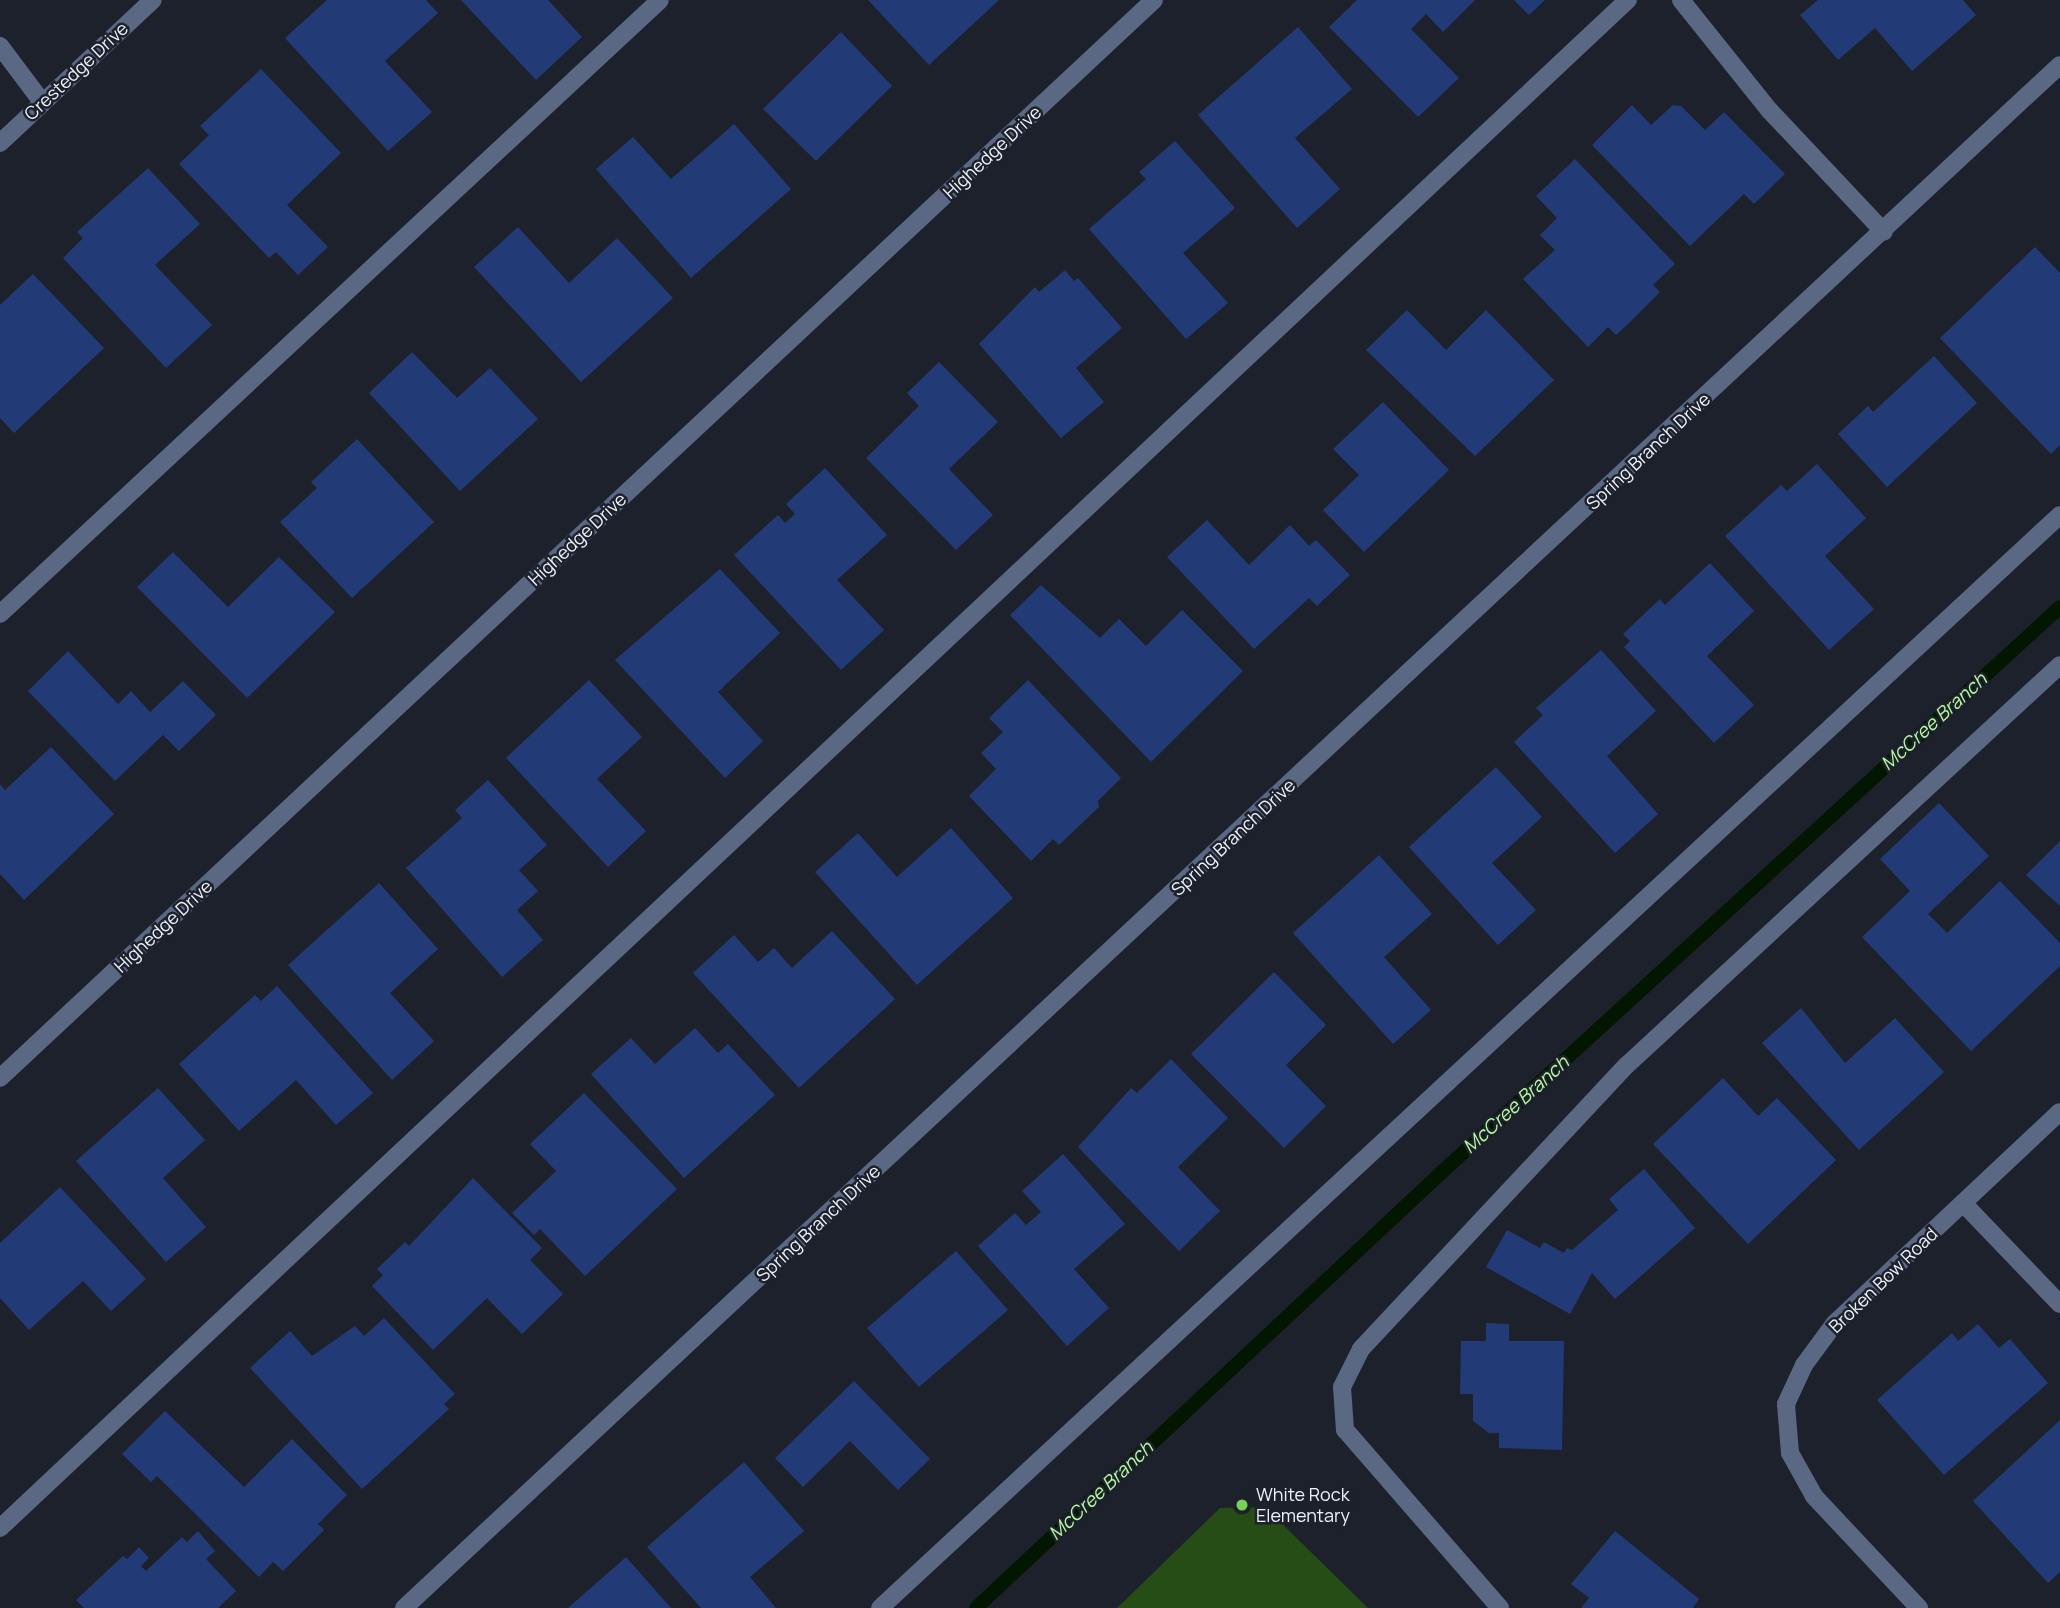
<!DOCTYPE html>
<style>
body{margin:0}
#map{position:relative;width:2060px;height:1608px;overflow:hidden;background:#1c212c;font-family:Manrope,sans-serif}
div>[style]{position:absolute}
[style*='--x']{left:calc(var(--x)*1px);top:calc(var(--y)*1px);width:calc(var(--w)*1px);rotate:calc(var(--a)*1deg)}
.green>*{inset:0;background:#264d15}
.stream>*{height:14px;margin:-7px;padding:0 7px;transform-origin:7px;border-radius:7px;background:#021600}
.building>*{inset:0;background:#223b76}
.minor>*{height:18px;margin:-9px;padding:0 9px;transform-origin:9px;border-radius:9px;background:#5a6884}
.dots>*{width:19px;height:19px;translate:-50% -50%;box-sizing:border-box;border:4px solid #1c212c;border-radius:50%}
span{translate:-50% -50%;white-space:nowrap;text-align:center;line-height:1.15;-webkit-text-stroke:5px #1c212c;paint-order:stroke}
.street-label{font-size:18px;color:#edf1f9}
.poi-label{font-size:18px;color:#edf1f9}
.left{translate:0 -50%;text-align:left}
.water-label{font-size:19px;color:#b7f99f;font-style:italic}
</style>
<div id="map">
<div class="green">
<i style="clip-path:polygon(1265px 1507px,1368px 1608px,1117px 1608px,1220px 1508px)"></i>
</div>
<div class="stream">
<i style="--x:976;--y:1608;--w:638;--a:-43.1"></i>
<i style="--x:1442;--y:1172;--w:837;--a:-42.43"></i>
</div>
<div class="building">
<i style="clip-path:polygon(327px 0,426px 0,438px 13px,385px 61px,432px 112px,388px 151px,285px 38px)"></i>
<i style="clip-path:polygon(461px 0,548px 0,582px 37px,536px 80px)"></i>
<i style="clip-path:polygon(868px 0,999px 0,929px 65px)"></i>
<i style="clip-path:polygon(1357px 0,1475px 0,1443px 32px,1426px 14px,1411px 29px,1459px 78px,1418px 117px,1329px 27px)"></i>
<i style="clip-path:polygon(1514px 0,1545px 0,1529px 15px)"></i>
<i style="clip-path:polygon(1818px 0,1963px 0,1976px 15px,1912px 71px,1875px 28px,1838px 60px,1800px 15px)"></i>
<i style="clip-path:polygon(1298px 27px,1352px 89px,1295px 138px,1340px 189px,1297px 228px,1198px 115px)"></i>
<i style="clip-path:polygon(841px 32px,892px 86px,816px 161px,763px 109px)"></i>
<i style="clip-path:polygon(261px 69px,341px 153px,287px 205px,328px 247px,298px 275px,276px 252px,269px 258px,179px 164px,209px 135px,200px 126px)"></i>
<i style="clip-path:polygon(1632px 105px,1651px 125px,1673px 105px,1681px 106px,1705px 130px,1724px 112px,1785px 174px,1754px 204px,1744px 194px,1690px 246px,1592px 145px)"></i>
<i style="clip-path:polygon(734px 124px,791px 189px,691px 278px,596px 169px,633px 137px,671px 179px)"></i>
<i style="clip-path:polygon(1175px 141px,1235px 208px,1183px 253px,1228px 303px,1186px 339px,1089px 229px,1146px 179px,1139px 172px)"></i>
<i style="clip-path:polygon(1575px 159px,1675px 264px,1653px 285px,1660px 292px,1627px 325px,1616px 335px,1608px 327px,1588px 347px,1523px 279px,1555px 250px,1540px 235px,1557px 218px,1536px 196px)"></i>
<i style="clip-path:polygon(148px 168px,200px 224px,155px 265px,212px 325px,166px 368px,63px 258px,83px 238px,77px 232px)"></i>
<i style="clip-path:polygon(518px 227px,569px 283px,617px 238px,673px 298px,581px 382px,474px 267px)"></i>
<i style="clip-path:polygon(2035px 247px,2060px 273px,2060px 445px,2051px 454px,1940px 338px)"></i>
<i style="clip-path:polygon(1065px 270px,1074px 281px,1078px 278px,1122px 328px,1076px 368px,1104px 402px,1061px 438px,979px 344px,1035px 287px,1039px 292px)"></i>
<i style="clip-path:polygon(33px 274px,104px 348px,14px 433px,0 418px,0 305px)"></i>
<i style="clip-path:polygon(1407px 310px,1446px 350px,1486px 310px,1554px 380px,1475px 456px,1366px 350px)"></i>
<i style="clip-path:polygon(412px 352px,457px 398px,490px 368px,538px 419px,460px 491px,369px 393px)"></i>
<i style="clip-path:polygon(1934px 356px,1977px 403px,1887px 487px,1838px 434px,1868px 406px,1873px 412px)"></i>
<i style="clip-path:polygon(939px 362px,998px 422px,949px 469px,993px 515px,956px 550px,866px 458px,919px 406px,907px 393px)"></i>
<i style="clip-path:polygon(1383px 402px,1449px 470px,1364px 552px,1323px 510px,1359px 475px,1333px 449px)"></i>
<i style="clip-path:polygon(357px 439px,434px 522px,352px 598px,280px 522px,317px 488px,311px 482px)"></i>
<i style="clip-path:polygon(1817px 464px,1866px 518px,1825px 556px,1874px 609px,1829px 650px,1725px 536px,1781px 485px,1787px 491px)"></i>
<i style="clip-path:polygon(825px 468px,887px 535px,837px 580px,884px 630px,841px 670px,734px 555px,778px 515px,785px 523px,795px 514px,786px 504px)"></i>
<i style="clip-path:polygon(1207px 520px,1249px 565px,1290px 525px,1309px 546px,1316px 540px,1350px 575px,1317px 606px,1309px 598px,1254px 649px,1167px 557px)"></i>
<i style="clip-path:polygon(173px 552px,228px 607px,279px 557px,335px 612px,247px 698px,137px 587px)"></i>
<i style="clip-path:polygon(1710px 563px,1754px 611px,1707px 656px,1754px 705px,1714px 743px,1624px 647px,1630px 641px,1623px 634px,1660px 599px,1665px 605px)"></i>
<i style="clip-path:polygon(720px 569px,780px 633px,718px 692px,763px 741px,725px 778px,615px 660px)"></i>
<i style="clip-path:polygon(1041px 585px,1100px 638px,1119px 619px,1146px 646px,1182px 610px,1243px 671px,1151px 762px,1010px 615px)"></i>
<i style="clip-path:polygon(1601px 650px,1656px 711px,1607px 756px,1658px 814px,1615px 853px,1514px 742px,1543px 715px,1536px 708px)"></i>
<i style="clip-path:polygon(68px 651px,118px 704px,131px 691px,150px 712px,183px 681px,216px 715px,179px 751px,163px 735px,115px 781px,28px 691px)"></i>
<i style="clip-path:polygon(589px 680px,642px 737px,597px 779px,646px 831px,608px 867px,506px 758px)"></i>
<i style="clip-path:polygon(1028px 680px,1121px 778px,1098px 801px,1099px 807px,1059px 845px,1053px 839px,1031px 861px,969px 796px,996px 769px,981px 753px,1003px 732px,989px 718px)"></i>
<i style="clip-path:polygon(51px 747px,114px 814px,24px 900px,0 874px,0 784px,5px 790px)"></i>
<i style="clip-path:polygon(1496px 767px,1542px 817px,1492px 863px,1536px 910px,1498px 945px,1409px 847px)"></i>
<i style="clip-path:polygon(488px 780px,547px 845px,519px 870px,538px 891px,517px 910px,543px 940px,502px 977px,406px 868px,462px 818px,455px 810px)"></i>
<i style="clip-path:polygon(1939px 803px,1989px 856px,1928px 914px,1947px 933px,2000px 881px,2060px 943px,2060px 966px,1971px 1051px,1862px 937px,1910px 891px,1880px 859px)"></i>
<i style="clip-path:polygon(951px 828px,1013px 898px,917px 985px,815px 872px,858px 833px,897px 877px)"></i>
<i style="clip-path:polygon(2060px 841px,2060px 906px,2026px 875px)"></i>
<i style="clip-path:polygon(1379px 855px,1432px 914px,1384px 957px,1431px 1010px,1393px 1044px,1293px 933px)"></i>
<i style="clip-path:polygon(379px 883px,438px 949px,390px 993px,434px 1041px,392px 1080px,288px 965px)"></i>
<i style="clip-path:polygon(832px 931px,895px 999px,799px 1088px,693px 973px,734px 935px,758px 962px,774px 948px,792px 968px)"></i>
<i style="clip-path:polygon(1274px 972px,1326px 1025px,1286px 1065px,1326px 1106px,1284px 1148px,1191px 1054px)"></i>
<i style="clip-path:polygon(277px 986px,373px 1093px,336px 1125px,296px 1080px,239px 1131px,179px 1064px,255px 995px,261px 1001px)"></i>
<i style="clip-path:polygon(1801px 1008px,1845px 1063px,1895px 1018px,1944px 1072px,1859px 1150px,1762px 1043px)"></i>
<i style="clip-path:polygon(695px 1028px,718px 1053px,728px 1044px,775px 1095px,684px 1178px,591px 1074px,631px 1038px,655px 1064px)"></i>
<i style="clip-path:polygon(1171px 1059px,1228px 1118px,1178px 1167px,1220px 1211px,1179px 1251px,1078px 1147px,1131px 1088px,1137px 1093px)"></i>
<i style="clip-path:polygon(1723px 1078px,1758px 1116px,1777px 1098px,1836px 1160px,1748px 1244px,1653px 1144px)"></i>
<i style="clip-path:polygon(158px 1088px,205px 1140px,163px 1178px,206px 1227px,166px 1262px,76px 1161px)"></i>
<i style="clip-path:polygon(584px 1093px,677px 1189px,585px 1276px,540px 1229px,534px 1235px,512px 1213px,556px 1171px,530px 1144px)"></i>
<i style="clip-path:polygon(1063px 1154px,1125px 1224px,1074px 1269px,1109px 1308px,1067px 1346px,978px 1246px,1015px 1213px,1026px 1225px,1041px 1212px,1022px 1191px)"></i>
<i style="clip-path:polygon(1644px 1169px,1695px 1228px,1615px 1299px,1592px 1273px,1570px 1314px,1486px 1267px,1507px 1230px,1540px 1248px,1544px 1242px,1564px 1253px,1567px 1248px,1572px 1250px,1618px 1210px,1609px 1199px)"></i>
<i style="clip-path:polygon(473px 1178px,542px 1248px,530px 1260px,563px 1294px,522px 1334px,487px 1298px,433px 1350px,372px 1286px,383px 1275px,377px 1269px,405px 1242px,409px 1246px)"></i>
<i style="clip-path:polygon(60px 1187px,146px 1279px,111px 1311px,83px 1281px,29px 1330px,0 1298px,0 1243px)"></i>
<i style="clip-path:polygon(956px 1251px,1008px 1310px,919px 1387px,867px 1328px)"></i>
<i style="clip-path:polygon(384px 1318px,455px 1394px,444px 1404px,449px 1409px,362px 1489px,250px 1368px,290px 1331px,312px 1356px,355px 1326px,364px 1336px)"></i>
<i style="clip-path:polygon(1486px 1323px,1509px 1324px,1509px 1341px,1564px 1341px,1562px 1450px,1499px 1448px,1499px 1433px,1489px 1433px,1473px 1421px,1473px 1394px,1460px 1394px,1461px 1341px,1486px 1341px)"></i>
<i style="clip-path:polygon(1978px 1324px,1999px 1348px,2010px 1339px,2048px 1383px,1944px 1475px,1877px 1400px,1952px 1333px,1958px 1341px)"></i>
<i style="clip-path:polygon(854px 1381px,930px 1459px,898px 1490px,850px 1441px,803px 1487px,775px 1458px)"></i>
<i style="clip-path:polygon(165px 1411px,244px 1487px,292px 1439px,347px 1495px,318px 1524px,324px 1530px,283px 1571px,273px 1562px,259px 1577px,157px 1476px,151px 1482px,122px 1454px)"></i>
<i style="clip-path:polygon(2060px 1420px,2060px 1572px,2048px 1583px,1973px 1501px)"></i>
<i style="clip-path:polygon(744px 1462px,804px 1531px,750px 1577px,776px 1608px,701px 1608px,647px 1547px)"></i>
<i style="clip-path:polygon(198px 1531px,215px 1551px,206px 1559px,236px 1591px,218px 1608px,84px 1608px,76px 1600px,123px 1556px,127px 1559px,139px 1547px,149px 1558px,141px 1566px,146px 1571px,182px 1537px,187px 1542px)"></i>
<i style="clip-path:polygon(1615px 1531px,1699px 1599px,1693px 1608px,1581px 1608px,1589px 1598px,1571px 1584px)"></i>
<i style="clip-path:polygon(626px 1557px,671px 1608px,568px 1608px)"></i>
</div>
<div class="minor">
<i style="--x:1681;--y:0;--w:142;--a:51.3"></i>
<i style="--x:1770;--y:111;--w:166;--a:46.7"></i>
<i style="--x:0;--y:46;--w:70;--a:53.1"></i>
<i style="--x:0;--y:143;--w:209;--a:-43.1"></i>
<i style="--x:0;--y:614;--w:901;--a:-42.93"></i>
<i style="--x:0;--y:1078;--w:1579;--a:-43.05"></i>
<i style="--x:1963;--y:1203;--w:140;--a:46.2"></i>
<i style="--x:0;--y:1528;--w:2233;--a:-43.19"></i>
<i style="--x:404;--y:1608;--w:2263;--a:-42.98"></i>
<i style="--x:880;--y:1608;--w:1608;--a:-42.81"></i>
<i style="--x:1500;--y:1608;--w:236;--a:-131"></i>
<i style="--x:1345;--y:1430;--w:43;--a:-94"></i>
<i style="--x:1342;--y:1387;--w:42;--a:-63.4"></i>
<i style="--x:1361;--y:1349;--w:389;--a:-46.9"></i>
<i style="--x:1627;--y:1065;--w:589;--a:-42.73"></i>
<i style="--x:1919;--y:1608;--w:154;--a:-133.2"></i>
<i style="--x:1814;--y:1496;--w:49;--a:-119.2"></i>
<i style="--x:1790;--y:1453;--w:49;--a:-94.7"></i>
<i style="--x:1786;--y:1404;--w:43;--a:-65.2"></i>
<i style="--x:1804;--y:1365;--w:52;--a:-53.6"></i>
<i style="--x:1835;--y:1323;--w:308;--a:-43.2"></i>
</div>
<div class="dots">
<i style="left:1242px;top:1505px;background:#7ad157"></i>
</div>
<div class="street-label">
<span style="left:76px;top:71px;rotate:-43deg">Crestedge Drive</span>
<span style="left:992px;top:152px;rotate:-43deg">Highedge Drive</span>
<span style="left:1648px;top:451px;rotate:-43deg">Spring Branch Drive</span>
<span style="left:577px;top:539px;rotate:-43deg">Highedge Drive</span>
<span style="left:1233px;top:837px;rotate:-43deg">Spring Branch Drive</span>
<span style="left:163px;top:926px;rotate:-43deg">Highedge Drive</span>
<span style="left:818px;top:1223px;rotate:-43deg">Spring Branch Drive</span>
<span style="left:1883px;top:1280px;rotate:-44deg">Broken Bow Road</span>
</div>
<div class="poi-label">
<span class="left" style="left:1256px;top:1505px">White Rock<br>Elementary</span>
</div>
<div class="water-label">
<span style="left:1934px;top:722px;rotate:-42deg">McCree Branch</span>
<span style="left:1516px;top:1105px;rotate:-42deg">McCree Branch</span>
<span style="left:1101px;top:1491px;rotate:-43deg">McCree Branch</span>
</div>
</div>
